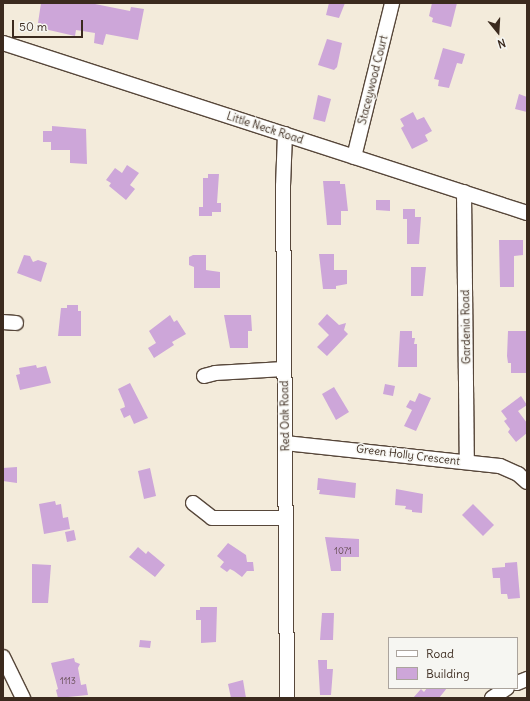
<!DOCTYPE html>
<style>
body{margin:0}
#map{position:relative;width:530px;height:701px;overflow:hidden;background:#f3ebdb;font-family:Delius,sans-serif}
div>[style]{position:absolute}
[style*='--x']{left:calc(var(--x)*1px);top:calc(var(--y)*1px);width:calc(var(--w)*1px);rotate:calc(var(--a)*1deg)}
.building>*{inset:0;background:#cda6d9}
.roads{filter:drop-shadow(1px 0 #57473a) drop-shadow(-1px 0 #57473a) drop-shadow(0 1px #57473a) drop-shadow(0 -1px #57473a)}
.minor>*{height:14px;margin:-7px;padding:0 7px;transform-origin:7px;border-radius:7px;background:#fff}
span{translate:-50% -50%;white-space:nowrap;text-align:center;line-height:1.15;-webkit-text-stroke:3px #f6f6f2;paint-order:stroke}
.number-label{font-size:9px;color:#60494d}
.number-label span{-webkit-text-stroke-width:0}
.street-label{font-size:11px;color:#3b2a1e}
.frame{position:absolute;inset:0;border:4px solid #3b2a1e;pointer-events:none}
.legend{position:absolute;left:388px;top:637px;width:130px;height:52px;box-sizing:border-box;background:#f6f6f2;border:1px solid #aba49d;margin:0;padding:5px 7px;list-style:none;font-size:12px;color:#3b2a1e}
.legend li{display:flex;align-items:center;gap:8px;height:20px}
.legend b{width:20px;border:1px solid #aba49d}
.north{position:absolute;left:478px;top:12px;width:40px;height:40px;-webkit-text-stroke:3px #f6f6f2;paint-order:stroke;rotate:162deg;font-size:11px;font-weight:700;line-height:16px;text-align:center;color:#3b2a1e}
.north::after{content:'';display:block;margin:auto;width:14px;height:18px;background:#3b2a1e;clip-path:polygon(50% 0,100% 100%,50% 72%,0 100%)}
.scale{position:absolute;left:12px;top:20px;width:71px;height:18px;box-sizing:border-box;border:2px solid #3b2a1e;border-top:0;padding-left:5px;font-size:12px;line-height:14px;white-space:nowrap;color:#3b2a1e;-webkit-text-stroke:3px #f6f6f2;paint-order:stroke}
</style>
<div id="map">
<div class="building">
<i style="clip-path:polygon(41px 3px,90px 3px,130px 11px,131px 7px,144px 9px,138px 40px,106px 34px,103px 45px,94px 43px,95px 33px,76px 30px,75px 36px,40px 28px,41px 23px,38px 23px)"></i>
<i style="clip-path:polygon(329px 3px,345px 3px,339px 18px,326px 15px)"></i>
<i style="clip-path:polygon(432px 3px,457px 3px,451px 27px,432px 22px,433px 18px,429px 16px)"></i>
<i style="clip-path:polygon(327px 39px,342px 43px,337px 67px,334px 70px,318px 65px)"></i>
<i style="clip-path:polygon(443px 48px,465px 54px,462px 64px,457px 63px,449px 88px,438px 86px,439px 80px,434px 79px)"></i>
<i style="clip-path:polygon(519px 94px,527px 97px,527px 112px,515px 109px)"></i>
<i style="clip-path:polygon(318px 95px,331px 99px,325px 122px,313px 119px)"></i>
<i style="clip-path:polygon(413px 112px,417px 120px,424px 117px,432px 131px,425px 135px,428px 141px,412px 149px,401px 128px,404px 126px,400px 119px)"></i>
<i style="clip-path:polygon(52px 126px,86px 129px,87px 164px,70px 163px,70px 150px,51px 150px,51px 142px,43px 142px,43px 131px,52px 131px)"></i>
<i style="clip-path:polygon(127px 165px,139px 173px,130px 185px,135px 189px,126px 200px,109px 186px,111px 183px,106px 180px,115px 168px,122px 173px)"></i>
<i style="clip-path:polygon(208px 174px,219px 174px,217px 203px,221px 203px,221px 212px,212px 212px,212px 216px,199px 216px,199px 207px,203px 207px,203px 178px,208px 178px)"></i>
<i style="clip-path:polygon(323px 181px,340px 181px,340px 184px,345px 184px,348px 211px,341px 211px,341px 225px,327px 225px)"></i>
<i style="clip-path:polygon(376px 200px,390px 200px,390px 211px,376px 210px)"></i>
<i style="clip-path:polygon(403px 209px,415px 209px,415px 217px,421px 217px,419px 244px,407px 244px,407px 219px,403px 219px)"></i>
<i style="clip-path:polygon(499px 240px,523px 240px,523px 255px,514px 256px,514px 287px,500px 287px)"></i>
<i style="clip-path:polygon(319px 254px,334px 254px,334px 270px,347px 270px,347px 284px,336px 286px,336px 289px,323px 289px)"></i>
<i style="clip-path:polygon(24px 255px,30px 256px,33px 262px,38px 260px,47px 263px,41px 282px,17px 273px)"></i>
<i style="clip-path:polygon(193px 255px,206px 255px,206px 270px,220px 272px,220px 288px,194px 288px,194px 267px,189px 265px,189px 257px)"></i>
<i style="clip-path:polygon(411px 267px,426px 267px,423px 296px,411px 296px)"></i>
<i style="clip-path:polygon(67px 305px,78px 305px,78px 311px,81px 311px,81px 336px,58px 336px,61px 308px,67px 308px)"></i>
<i style="clip-path:polygon(327px 314px,339px 325px,346px 323px,344px 330px,348px 334px,327px 356px,317px 347px,329px 335px,318px 324px)"></i>
<i style="clip-path:polygon(170px 315px,174px 322px,177px 320px,186px 334px,172px 342px,174px 345px,154px 358px,148px 348px,156px 343px,149px 331px)"></i>
<i style="clip-path:polygon(224px 315px,251px 315px,252px 331px,248px 331px,248px 348px,230px 348px)"></i>
<i style="clip-path:polygon(400px 331px,412px 331px,412px 338px,415px 338px,414px 344px,417px 344px,417px 367px,398px 367px)"></i>
<i style="clip-path:polygon(508px 331px,526px 331px,526px 373px,511px 373px,511px 363px,508px 363px,507px 356px)"></i>
<i style="clip-path:polygon(36px 365px,37px 368px,46px 366px,51px 383px,20px 390px,16px 375px,20px 374px,19px 368px)"></i>
<i style="clip-path:polygon(130px 383px,148px 418px,134px 424px,130px 415px,124px 418px,120px 409px,125px 407px,124px 403px,118px 389px)"></i>
<i style="clip-path:polygon(385px 384px,395px 386px,393px 396px,383px 394px)"></i>
<i style="clip-path:polygon(334px 387px,349px 412px,336px 420px,322px 394px)"></i>
<i style="clip-path:polygon(419px 393px,431px 398px,416px 431px,404px 426px,412px 410px,406px 407px,410px 400px,415px 402px)"></i>
<i style="clip-path:polygon(521px 396px,527px 405px,518px 411px,527px 423px,527px 433px,516px 442px,508px 432px,510px 429px,504px 421px,507px 419px,501px 411px)"></i>
<i style="clip-path:polygon(17px 467px,17px 483px,3px 481px,3px 468px)"></i>
<i style="clip-path:polygon(150px 468px,156px 496px,144px 499px,138px 471px)"></i>
<i style="clip-path:polygon(318px 478px,356px 483px,355px 498px,319px 494px,320px 490px,317px 490px)"></i>
<i style="clip-path:polygon(396px 489px,423px 494px,422px 513px,412px 512px,412px 510px,405px 509px,406px 506px,395px 505px)"></i>
<i style="clip-path:polygon(55px 501px,56px 505px,61px 504px,63px 518px,68px 517px,70px 529px,44px 534px,39px 504px)"></i>
<i style="clip-path:polygon(473px 504px,494px 525px,483px 536px,462px 515px)"></i>
<i style="clip-path:polygon(74px 530px,76px 540px,67px 542px,65px 532px)"></i>
<i style="clip-path:polygon(325px 537px,359px 539px,359px 557px,341px 557px,341px 571px,331px 571px)"></i>
<i style="clip-path:polygon(228px 543px,246px 555px,247px 562px,253px 562px,254px 571px,247px 571px,242px 577px,234px 571px,230px 569px,227px 572px,220px 567px,224px 562px,217px 556px)"></i>
<i style="clip-path:polygon(138px 547px,146px 554px,148px 551px,165px 565px,155px 577px,129px 557px)"></i>
<i style="clip-path:polygon(517px 562px,520px 598px,508px 599px,507px 594px,501px 594px,500px 578px,493px 578px,492px 568px,505px 567px,505px 563px)"></i>
<i style="clip-path:polygon(32px 564px,51px 565px,48px 603px,32px 603px)"></i>
<i style="clip-path:polygon(200px 607px,217px 607px,216px 642px,201px 643px,201px 620px,196px 620px,196px 610px,200px 610px)"></i>
<i style="clip-path:polygon(322px 613px,334px 613px,333px 640px,320px 640px)"></i>
<i style="clip-path:polygon(140px 640px,151px 641px,150px 648px,139px 647px)"></i>
<i style="clip-path:polygon(74px 658px,75px 662px,80px 664px,78px 668px,81px 685px,86px 684px,88px 695px,58px 698px,56px 690px,58px 689px,51px 663px)"></i>
<i style="clip-path:polygon(318px 660px,327px 660px,327px 669px,333px 669px,331px 695px,320px 695px)"></i>
<i style="clip-path:polygon(243px 680px,246px 698px,231px 698px,228px 684px)"></i>
<i style="clip-path:polygon(427px 688px,447px 688px,439px 698px,413px 698px,421px 689px,424px 692px)"></i>
</div>
<div class="roads">
<div class="minor">
<i style="--x:3;--y:43;--w:551;--a:17.97"></i>
<i style="--x:285;--y:134;--w:52;--a:92.2"></i>
<i style="--x:283;--y:186;--w:512;--a:89.55"></i>
<i style="--x:354;--y:157;--w:159;--a:-76.1"></i>
<i style="--x:464;--y:192;--w:270;--a:89.4"></i>
<i style="--x:3;--y:322;--w:13;--a:4"></i>
<i style="--x:204;--y:376;--w:11;--a:-15"></i>
<i style="--x:215;--y:373;--w:69;--a:-3.3"></i>
<i style="--x:285;--y:443;--w:216;--a:6.1"></i>
<i style="--x:500;--y:466;--w:20;--a:24"></i>
<i style="--x:518;--y:474;--w:12;--a:42"></i>
<i style="--x:193;--y:503;--w:24;--a:38"></i>
<i style="--x:212;--y:518;--w:74;--a:0"></i>
<i style="--x:3;--y:657;--w:46;--a:64"></i>
<i style="--x:517;--y:683;--w:11;--a:-22"></i>
<i style="--x:492;--y:698;--w:18;--a:-34"></i>
</div>
</div>
<div class="number-label">
<span style="left:343px;top:551px">1071</span>
<span style="left:68px;top:681px">1113</span>
</div>
<div class="street-label">
<span style="left:373px;top:80px;rotate:-76deg">Staceywood Court</span>
<span style="left:265px;top:128px;rotate:18deg">Little Neck Road</span>
<span style="left:466px;top:327px;rotate:-91deg">Gardenia Road</span>
<span style="left:285px;top:416px;rotate:-91deg">Red Oak Road</span>
<span style="left:408px;top:455px;rotate:7deg">Green Holly Crescent</span>
</div>
<div class="frame"></div>
<ul class="legend">
<li><b style="height:5px;background:#fff"></b>Road</li>
<li><b style="height:11px;background:#cda6d9"></b>Building</li>
</ul>
<div class="north">N</div>
<div class="scale">50 m</div>
</div>
